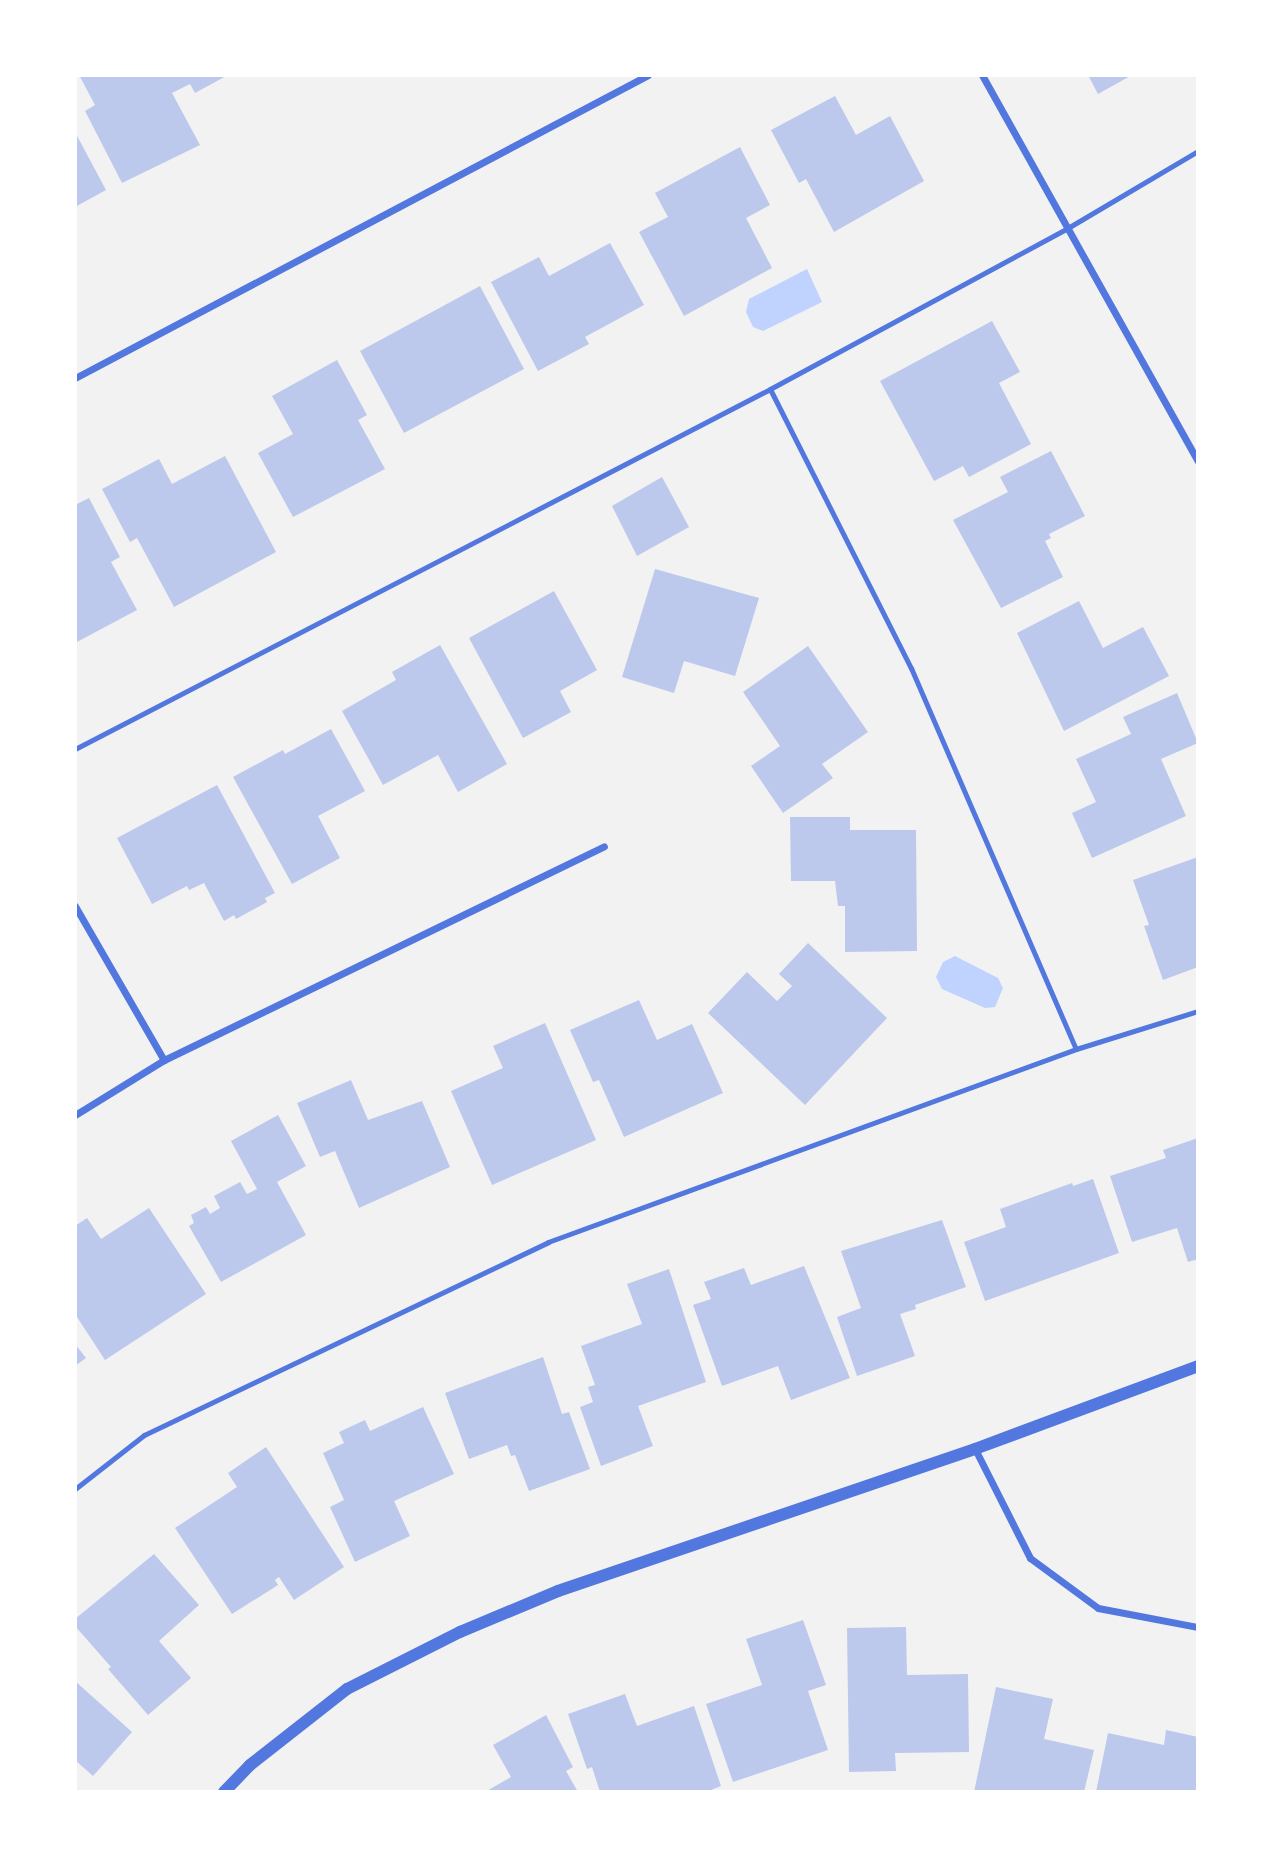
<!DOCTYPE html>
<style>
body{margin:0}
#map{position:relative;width:1273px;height:1867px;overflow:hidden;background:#f2f2f2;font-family:"Archivo Narrow",sans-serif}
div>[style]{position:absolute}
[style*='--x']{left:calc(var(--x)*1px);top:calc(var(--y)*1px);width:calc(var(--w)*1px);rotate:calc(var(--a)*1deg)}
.water>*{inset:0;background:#bfd3fe}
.building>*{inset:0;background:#bdc9ec}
.service>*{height:5px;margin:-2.5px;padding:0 2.5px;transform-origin:2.5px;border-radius:2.5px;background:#5277de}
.minor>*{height:7px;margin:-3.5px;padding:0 3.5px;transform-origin:3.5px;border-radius:3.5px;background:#5277de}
.tertiary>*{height:12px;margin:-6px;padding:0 6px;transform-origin:6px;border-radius:6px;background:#5277de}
span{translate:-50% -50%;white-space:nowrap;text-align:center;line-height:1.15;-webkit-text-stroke:5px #fff;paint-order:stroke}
.frame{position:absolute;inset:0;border:77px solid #fff;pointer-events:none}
</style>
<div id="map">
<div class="water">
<i style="clip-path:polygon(807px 269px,822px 302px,763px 331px,753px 327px,746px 312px,749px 299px)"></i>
<i style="clip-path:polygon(955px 956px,998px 978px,1003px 988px,995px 1007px,985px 1008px,942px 989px,936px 977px,943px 962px)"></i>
</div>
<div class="building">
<i style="clip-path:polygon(79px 75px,228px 75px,195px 93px,190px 84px,172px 93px,200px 145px,122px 183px,85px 111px,95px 105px)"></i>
<i style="clip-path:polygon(1088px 75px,1132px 75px,1098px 94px)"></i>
<i style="clip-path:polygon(835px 96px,856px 135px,890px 116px,924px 181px,834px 232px,806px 179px,799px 183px,771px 130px)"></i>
<i style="clip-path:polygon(75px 132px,106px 190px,75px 207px)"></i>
<i style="clip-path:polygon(740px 147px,770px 205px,746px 218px,772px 268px,684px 316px,639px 232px,668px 217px,655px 193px)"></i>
<i style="clip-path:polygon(610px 243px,644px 305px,585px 337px,589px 344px,538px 371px,491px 282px,539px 257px,549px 276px)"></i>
<i style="clip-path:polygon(480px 286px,524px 369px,404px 433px,360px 351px)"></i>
<i style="clip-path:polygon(992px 321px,1020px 372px,999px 383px,1031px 444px,969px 477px,963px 466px,934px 481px,880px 381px)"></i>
<i style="clip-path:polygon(337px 360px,367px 415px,358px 420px,385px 469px,293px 517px,258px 453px,293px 434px,272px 396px)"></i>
<i style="clip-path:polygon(1051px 451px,1085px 516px,1049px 534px,1051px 538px,1045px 541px,1063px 577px,1001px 608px,953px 520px,1008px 492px,1000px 477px)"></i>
<i style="clip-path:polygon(225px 456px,276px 552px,174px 607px,137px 538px,130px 542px,102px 489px,159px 459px,172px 484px)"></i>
<i style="clip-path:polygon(662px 477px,689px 527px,637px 556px,612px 506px)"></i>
<i style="clip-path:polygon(89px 498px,120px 557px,111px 562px,137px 610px,75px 643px,75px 505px)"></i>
<i style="clip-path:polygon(655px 569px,759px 598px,735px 676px,684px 661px,674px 693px,622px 677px)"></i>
<i style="clip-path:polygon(554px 591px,597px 670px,560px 691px,571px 712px,523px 738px,469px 638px)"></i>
<i style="clip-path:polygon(1079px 601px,1103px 648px,1143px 627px,1169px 676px,1064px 731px,1017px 633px)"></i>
<i style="clip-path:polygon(440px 645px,507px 764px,458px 792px,438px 755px,383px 785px,342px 711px,396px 680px,392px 672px)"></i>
<i style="clip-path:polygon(808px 646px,868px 732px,822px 764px,833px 778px,783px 813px,751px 766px,780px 746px,743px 692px)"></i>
<i style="clip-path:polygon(1177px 693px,1198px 743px,1161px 759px,1186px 816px,1092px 858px,1072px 813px,1096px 802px,1076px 759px,1131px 734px,1123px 717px)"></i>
<i style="clip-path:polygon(331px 729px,365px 791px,318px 816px,340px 858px,292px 884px,233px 777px,283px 750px,285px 754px)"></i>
<i style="clip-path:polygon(217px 785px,275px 893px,265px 898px,267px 902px,236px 919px,234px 915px,224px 921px,204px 883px,189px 890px,187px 886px,152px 904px,117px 838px)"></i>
<i style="clip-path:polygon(790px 817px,850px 817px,850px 830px,916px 830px,917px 951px,845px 952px,845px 906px,838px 906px,835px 881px,791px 881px)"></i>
<i style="clip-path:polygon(1198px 857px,1198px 967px,1163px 980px,1144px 926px,1149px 925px,1133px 880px)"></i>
<i style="clip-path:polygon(808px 943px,887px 1018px,805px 1105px,708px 1013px,747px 972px,777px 1001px,792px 986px,779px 974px)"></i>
<i style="clip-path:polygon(639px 1000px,657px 1040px,692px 1024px,723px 1093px,624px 1137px,599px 1080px,593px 1082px,570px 1030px)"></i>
<i style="clip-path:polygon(545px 1023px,596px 1140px,492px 1185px,451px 1091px,503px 1068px,493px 1046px)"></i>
<i style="clip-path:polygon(351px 1080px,368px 1120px,422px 1101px,450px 1167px,359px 1208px,335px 1151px,320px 1157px,297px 1103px)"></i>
<i style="clip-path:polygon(278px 1115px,306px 1166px,277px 1182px,306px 1235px,221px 1282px,189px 1226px,194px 1223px,191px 1215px,206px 1207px,210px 1214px,220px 1208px,214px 1196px,240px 1182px,247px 1194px,257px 1189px,231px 1141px)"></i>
<i style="clip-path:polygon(1198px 1138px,1198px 1259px,1188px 1262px,1177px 1228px,1132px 1242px,1110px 1176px,1166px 1158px,1163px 1150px)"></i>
<i style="clip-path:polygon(1093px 1179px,1119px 1253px,985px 1301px,964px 1242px,1006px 1227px,1000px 1209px,1072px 1183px,1073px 1186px)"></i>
<i style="clip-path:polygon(149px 1208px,206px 1294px,105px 1360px,75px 1314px,75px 1226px,87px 1218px,101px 1239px)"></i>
<i style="clip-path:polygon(942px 1220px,966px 1287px,915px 1305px,916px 1309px,900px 1314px,915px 1356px,857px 1376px,837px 1317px,861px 1308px,841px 1251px)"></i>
<i style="clip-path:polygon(804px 1266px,850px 1378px,791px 1400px,778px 1366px,722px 1386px,693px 1305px,711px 1299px,704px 1282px,744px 1268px,751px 1285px)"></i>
<i style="clip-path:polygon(669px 1269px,706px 1382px,638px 1406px,653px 1446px,601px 1466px,580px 1407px,593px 1402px,588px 1387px,595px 1385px,581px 1346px,642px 1324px,627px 1284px)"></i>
<i style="clip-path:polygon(75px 1344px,86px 1358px,75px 1366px)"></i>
<i style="clip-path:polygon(543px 1357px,562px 1414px,569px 1412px,590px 1469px,529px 1491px,515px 1455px,511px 1456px,507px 1445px,469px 1459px,445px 1393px)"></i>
<i style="clip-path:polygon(423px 1407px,454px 1474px,394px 1501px,410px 1536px,355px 1562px,330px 1507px,344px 1500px,323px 1453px,344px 1443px,339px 1432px,365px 1420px,370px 1431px)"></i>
<i style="clip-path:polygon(266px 1447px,344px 1567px,294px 1600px,279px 1577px,275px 1580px,278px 1585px,232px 1614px,175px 1528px,237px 1487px,228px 1473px)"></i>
<i style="clip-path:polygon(154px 1554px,199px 1605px,159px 1641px,191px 1678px,148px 1715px,108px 1669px,111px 1667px,75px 1626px,75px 1619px)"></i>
<i style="clip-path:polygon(803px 1620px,826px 1685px,808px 1691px,828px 1750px,733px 1782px,706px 1704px,762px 1685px,746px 1639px)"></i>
<i style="clip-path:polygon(906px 1627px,907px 1675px,968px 1674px,969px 1752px,895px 1753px,896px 1771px,849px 1772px,847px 1628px)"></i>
<i style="clip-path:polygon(75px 1681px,132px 1732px,93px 1776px,75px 1760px)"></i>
<i style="clip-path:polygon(996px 1687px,1053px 1699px,1044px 1739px,1094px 1750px,1084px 1792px,974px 1792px)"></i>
<i style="clip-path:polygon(625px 1694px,637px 1726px,694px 1706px,721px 1786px,706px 1792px,600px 1792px,592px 1767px,587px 1769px,568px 1714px)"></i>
<i style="clip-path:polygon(546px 1715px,573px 1767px,566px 1771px,578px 1792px,485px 1792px,511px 1777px,493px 1745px)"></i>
<i style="clip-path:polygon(1166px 1730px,1198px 1737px,1198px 1792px,1096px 1792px,1108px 1733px,1164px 1745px)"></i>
</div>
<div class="service">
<i style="--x:770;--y:389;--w:313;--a:63.2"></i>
<i style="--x:911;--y:668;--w:415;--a:66.6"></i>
<i style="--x:75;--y:749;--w:783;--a:-27.38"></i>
<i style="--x:770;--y:389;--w:336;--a:-28.4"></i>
<i style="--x:1066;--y:229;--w:153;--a:-30.6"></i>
<i style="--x:75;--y:1489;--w:88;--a:-38"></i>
<i style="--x:144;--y:1435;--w:448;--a:-25.5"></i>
<i style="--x:548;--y:1242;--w:562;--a:-20.08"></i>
<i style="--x:1076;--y:1049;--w:128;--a:-17.3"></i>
</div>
<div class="minor">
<i style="--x:982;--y:75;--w:442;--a:60.8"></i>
<i style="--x:75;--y:378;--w:648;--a:-27.87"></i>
<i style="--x:75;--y:906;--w:178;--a:60"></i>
<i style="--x:75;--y:1115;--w:105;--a:-31.7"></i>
<i style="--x:164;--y:1060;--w:489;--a:-25.9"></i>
<i style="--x:975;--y:1449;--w:122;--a:63.2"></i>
<i style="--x:1030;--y:1558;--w:84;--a:36.3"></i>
<i style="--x:1098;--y:1608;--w:102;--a:10.8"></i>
</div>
<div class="tertiary">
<i style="--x:224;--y:1792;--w:37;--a:-46"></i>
<i style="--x:250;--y:1765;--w:123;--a:-38.1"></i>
<i style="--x:347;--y:1689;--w:127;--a:-26.8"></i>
<i style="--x:460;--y:1632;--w:106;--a:-22.7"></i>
<i style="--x:558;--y:1591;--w:441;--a:-18.8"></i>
<i style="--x:975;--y:1449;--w:238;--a:-20.4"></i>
</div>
<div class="frame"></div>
</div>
